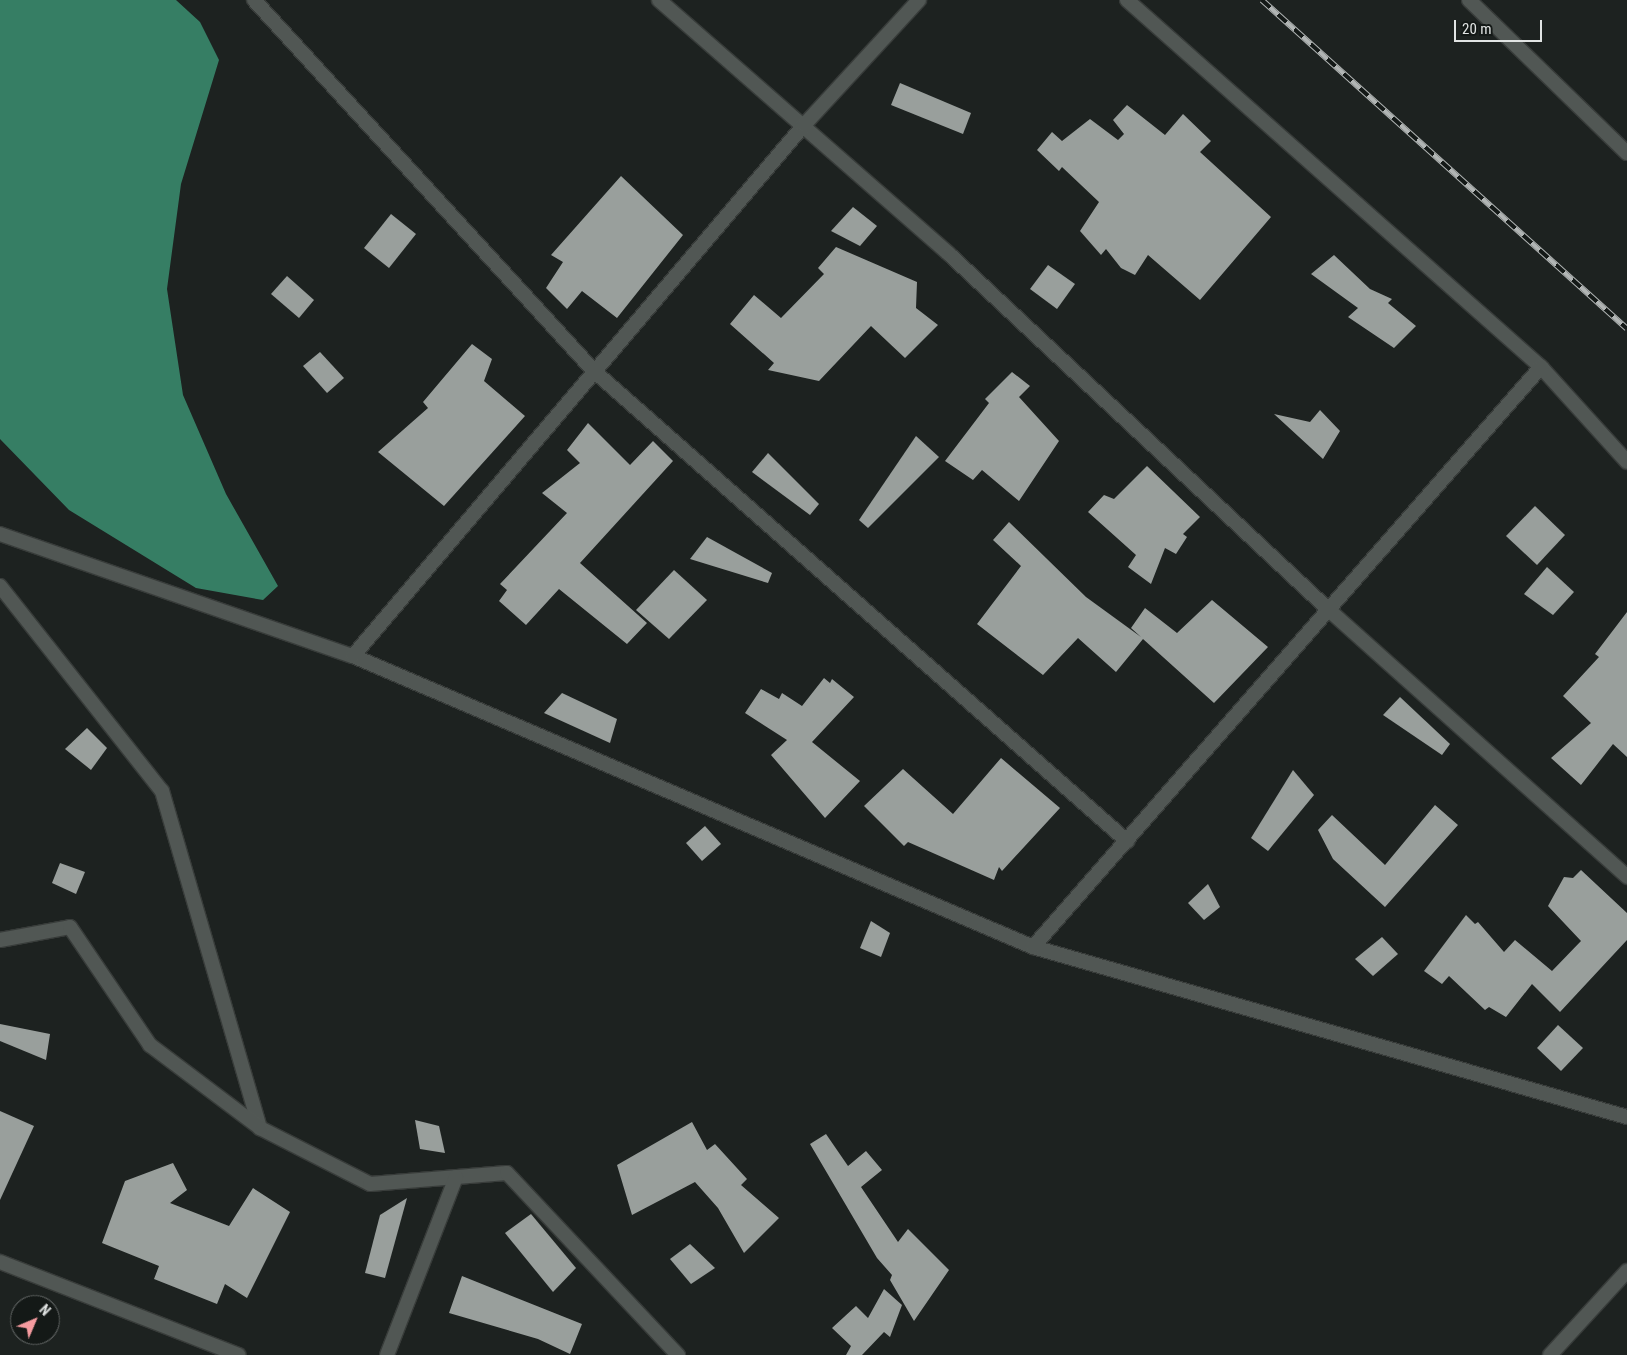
<!DOCTYPE html>
<style>
body{margin:0}
#map{position:relative;width:1627px;height:1355px;overflow:hidden;background:#1d2220;font-family:"Roboto Condensed",sans-serif}
div>[style]{position:absolute}
[style*='--x']{left:calc(var(--x)*1px);top:calc(var(--y)*1px);width:calc(var(--w)*1px);rotate:calc(var(--a)*1deg)}
.water>*{inset:0;background:#367e64}
.building>*{inset:0;background:#999f9c}
.roads{filter:drop-shadow(1px 0 #383c3a) drop-shadow(-1px 0 #383c3a) drop-shadow(0 1px #383c3a) drop-shadow(0 -1px #383c3a)}
.minor>*{height:14px;margin:-7px;padding:0 7px;transform-origin:7px;border-radius:7px;background:#515754}
.rail>*{height:5.5px;margin-top:-2.75px;transform-origin:0;background:repeating-linear-gradient(90deg,#141917 0 11px,#b1b5b4 0 22px);box-sizing:border-box;border-block:1px solid #b1b5b4}
span{translate:-50% -50%;white-space:nowrap;text-align:center;line-height:1.15;-webkit-text-stroke:5px #141917;paint-order:stroke}
.north{position:absolute;left:10px;top:1295px;width:50px;height:50px;box-sizing:border-box;background:#141917;border:1px solid #666a69;border-radius:50%;rotate:45deg;font-size:14px;font-weight:700;line-height:20px;text-align:center;color:#e1e4e3}
.north::after{content:'';display:block;margin:auto;width:18px;height:22px;background:#f59b9f;clip-path:polygon(50% 0,100% 100%,50% 72%,0 100%)}
.scale{position:absolute;left:1454px;top:20px;width:88px;height:22px;box-sizing:border-box;border:2px solid #e1e4e3;border-top:0;padding-left:6px;font-size:15px;line-height:18px;white-space:nowrap;color:#e1e4e3;-webkit-text-stroke:4px #141917;paint-order:stroke}
</style>
<div id="map">
<div class="water">
<i style="clip-path:polygon(0 0,176px 0,200px 22px,219px 60px,181px 184px,167px 289px,183px 395px,226px 494px,278px 586px,263px 600px,196px 588px,69px 510px,0 439px)"></i>
</div>
<div class="building">
<i style="clip-path:polygon(900px 83px,971px 113px,963px 134px,891px 105px)"></i>
<i style="clip-path:polygon(1127px 105px,1165px 135px,1183px 114px,1211px 141px,1200px 152px,1271px 217px,1200px 300px,1148px 255px,1135px 275px,1121px 268px,1106px 249px,1101px 255px,1080px 231px,1099px 202px,1062px 167px,1059px 171px,1037px 150px,1052px 132px,1062px 141px,1090px 119px,1118px 140px,1124px 134px,1113px 120px)"></i>
<i style="clip-path:polygon(621px 176px,683px 235px,617px 318px,582px 291px,567px 309px,546px 288px,563px 262px,551px 255px)"></i>
<i style="clip-path:polygon(853px 207px,877px 226px,860px 246px,831px 231px)"></i>
<i style="clip-path:polygon(391px 214px,416px 234px,389px 268px,364px 248px)"></i>
<i style="clip-path:polygon(836px 247px,917px 282px,916px 308px,938px 325px,905px 358px,871px 326px,819px 381px,768px 370px,774px 363px,730px 324px,754px 295px,781px 318px,824px 274px,818px 268px)"></i>
<i style="clip-path:polygon(1334px 255px,1370px 289px,1392px 299px,1388px 303px,1416px 326px,1394px 348px,1348px 317px,1358px 308px,1311px 274px)"></i>
<i style="clip-path:polygon(1048px 265px,1075px 284px,1057px 309px,1030px 289px)"></i>
<i style="clip-path:polygon(287px 276px,314px 300px,299px 318px,271px 294px)"></i>
<i style="clip-path:polygon(472px 344px,492px 359px,484px 381px,525px 416px,444px 506px,378px 452px,428px 408px,423px 402px)"></i>
<i style="clip-path:polygon(320px 352px,344px 378px,327px 393px,303px 366px)"></i>
<i style="clip-path:polygon(1012px 372px,1030px 386px,1019px 397px,1059px 441px,1019px 501px,982px 470px,973px 480px,945px 461px,989px 403px,985px 399px)"></i>
<i style="clip-path:polygon(1320px 410px,1340px 431px,1323px 459px,1274px 414px,1310px 422px)"></i>
<i style="clip-path:polygon(588px 423px,630px 465px,653px 441px,673px 461px,580px 563px,647px 623px,627px 644px,559px 589px,526px 625px,499px 601px,507px 590px,500px 584px,567px 513px,542px 493px,580px 463px,567px 450px)"></i>
<i style="clip-path:polygon(916px 436px,939px 457px,868px 528px,859px 520px)"></i>
<i style="clip-path:polygon(768px 453px,819px 504px,810px 515px,752px 472px)"></i>
<i style="clip-path:polygon(1147px 466px,1200px 517px,1183px 534px,1187px 537px,1176px 554px,1165px 548px,1151px 584px,1128px 567px,1136px 555px,1088px 512px,1104px 495px,1114px 499px)"></i>
<i style="clip-path:polygon(1535px 506px,1565px 535px,1537px 565px,1506px 536px)"></i>
<i style="clip-path:polygon(1009px 522px,1086px 597px,1141px 637px,1131px 628px,1145px 608px,1177px 633px,1212px 600px,1268px 647px,1214px 703px,1143px 639px,1116px 672px,1078px 638px,1043px 675px,977px 624px,1021px 566px,993px 540px)"></i>
<i style="clip-path:polygon(707px 537px,772px 573px,768px 583px,690px 559px)"></i>
<i style="clip-path:polygon(1547px 567px,1574px 592px,1553px 615px,1524px 594px)"></i>
<i style="clip-path:polygon(674px 570px,707px 600px,669px 639px,636px 610px)"></i>
<i style="clip-path:polygon(1627px 612px,1627px 757px,1613px 744px,1581px 785px,1551px 758px,1591px 723px,1563px 696px,1599px 657px,1595px 654px)"></i>
<i style="clip-path:polygon(824px 678px,830px 683px,832px 679px,854px 697px,812px 742px,860px 781px,825px 818px,771px 755px,787px 740px,745px 713px,761px 689px,779px 699px,782px 693px,802px 706px)"></i>
<i style="clip-path:polygon(562px 693px,617px 719px,610px 743px,544px 713px)"></i>
<i style="clip-path:polygon(1400px 697px,1450px 744px,1442px 755px,1383px 715px)"></i>
<i style="clip-path:polygon(87px 728px,107px 748px,91px 770px,65px 749px)"></i>
<i style="clip-path:polygon(1001px 758px,1060px 808px,1002px 871px,999px 867px,994px 880px,908px 842px,904px 846px,864px 806px,903px 769px,953px 814px)"></i>
<i style="clip-path:polygon(1293px 770px,1314px 795px,1268px 851px,1251px 838px)"></i>
<i style="clip-path:polygon(1435px 805px,1458px 825px,1385px 907px,1333px 859px,1318px 830px,1332px 815px,1385px 865px)"></i>
<i style="clip-path:polygon(705px 826px,721px 844px,702px 861px,686px 843px)"></i>
<i style="clip-path:polygon(60px 863px,85px 872px,76px 894px,52px 883px)"></i>
<i style="clip-path:polygon(1581px 870px,1627px 913px,1627px 940px,1560px 1012px,1532px 984px,1506px 1017px,1489px 1007px,1485px 1010px,1449px 976px,1442px 984px,1424px 971px,1466px 915px,1475px 924px,1478px 922px,1504px 952px,1515px 940px,1552px 971px,1581px 941px,1548px 906px,1564px 877px,1573px 878px)"></i>
<i style="clip-path:polygon(1208px 884px,1220px 907px,1204px 920px,1188px 903px)"></i>
<i style="clip-path:polygon(871px 921px,890px 933px,881px 957px,860px 948px)"></i>
<i style="clip-path:polygon(1382px 937px,1398px 954px,1373px 976px,1355px 959px)"></i>
<i style="clip-path:polygon(0 1024px,50px 1034px,46px 1060px,0 1041px)"></i>
<i style="clip-path:polygon(1558px 1025px,1583px 1048px,1561px 1071px,1537px 1048px)"></i>
<i style="clip-path:polygon(0 1111px,34px 1126px,0 1200px)"></i>
<i style="clip-path:polygon(415px 1120px,439px 1126px,445px 1153px,420px 1149px)"></i>
<i style="clip-path:polygon(692px 1122px,707px 1150px,715px 1144px,747px 1179px,741px 1185px,779px 1218px,744px 1253px,718px 1208px,695px 1182px,632px 1215px,617px 1165px)"></i>
<i style="clip-path:polygon(826px 1134px,848px 1166px,866px 1151px,882px 1170px,861px 1187px,898px 1242px,908px 1229px,949px 1270px,914px 1321px,890px 1280px,892px 1275px,877px 1258px,810px 1144px)"></i>
<i style="clip-path:polygon(173px 1163px,187px 1190px,170px 1203px,229px 1226px,253px 1188px,290px 1212px,247px 1298px,225px 1284px,217px 1304px,154px 1279px,159px 1266px,102px 1243px,125px 1181px)"></i>
<i style="clip-path:polygon(407px 1198px,385px 1278px,365px 1273px,380px 1215px)"></i>
<i style="clip-path:polygon(531px 1214px,576px 1268px,553px 1292px,505px 1233px)"></i>
<i style="clip-path:polygon(690px 1244px,715px 1268px,691px 1284px,670px 1259px)"></i>
<i style="clip-path:polygon(462px 1276px,582px 1324px,570px 1354px,538px 1339px,449px 1313px)"></i>
<i style="clip-path:polygon(884px 1289px,902px 1305px,890px 1337px,884px 1332px,862px 1355px,846px 1355px,851px 1346px,832px 1328px,856px 1306px,868px 1318px)"></i>
</div>
<div class="roads">
<div class="minor">
<i style="--x:254;--y:0;--w:503;--a:47.5"></i>
<i style="--x:594;--y:371;--w:711;--a:41.41"></i>
<i style="--x:659;--y:0;--w:386;--a:41.2"></i>
<i style="--x:949;--y:254;--w:522;--a:43.14"></i>
<i style="--x:1330;--y:611;--w:399;--a:41.8"></i>
<i style="--x:1127;--y:0;--w:553;--a:41.56"></i>
<i style="--x:1541;--y:367;--w:128;--a:47.8"></i>
<i style="--x:1469;--y:0;--w:220;--a:44.1"></i>
<i style="--x:0;--y:534;--w:373;--a:19.1"></i>
<i style="--x:353;--y:656;--w:740;--a:23.17"></i>
<i style="--x:1033;--y:947;--w:618;--a:15.97"></i>
<i style="--x:0;--y:586;--w:261;--a:51.7"></i>
<i style="--x:162;--y:791;--w:351;--a:73.8"></i>
<i style="--x:260;--y:1128;--w:123;--a:27"></i>
<i style="--x:370;--y:1184;--w:137;--a:-4.6"></i>
<i style="--x:507;--y:1173;--w:250;--a:46.8"></i>
<i style="--x:353;--y:656;--w:697;--a:-49.66"></i>
<i style="--x:804;--y:125;--w:170;--a:-47.4"></i>
<i style="--x:0;--y:940;--w:71;--a:-10.5"></i>
<i style="--x:70;--y:927;--w:143;--a:55.9"></i>
<i style="--x:150;--y:1045;--w:138;--a:37"></i>
<i style="--x:1033;--y:947;--w:771;--a:-48.79"></i>
<i style="--x:0;--y:1262;--w:256;--a:21.3"></i>
<i style="--x:387;--y:1355;--w:191;--a:-68.8"></i>
<i style="--x:1550;--y:1355;--w:114;--a:-47.5"></i>
</div>
</div>
<div class="rail">
<i style="--x:1262;--y:0;--w:491;--a:42"></i>
</div>
<div class="north">N</div>
<div class="scale">20 m</div>
</div>
